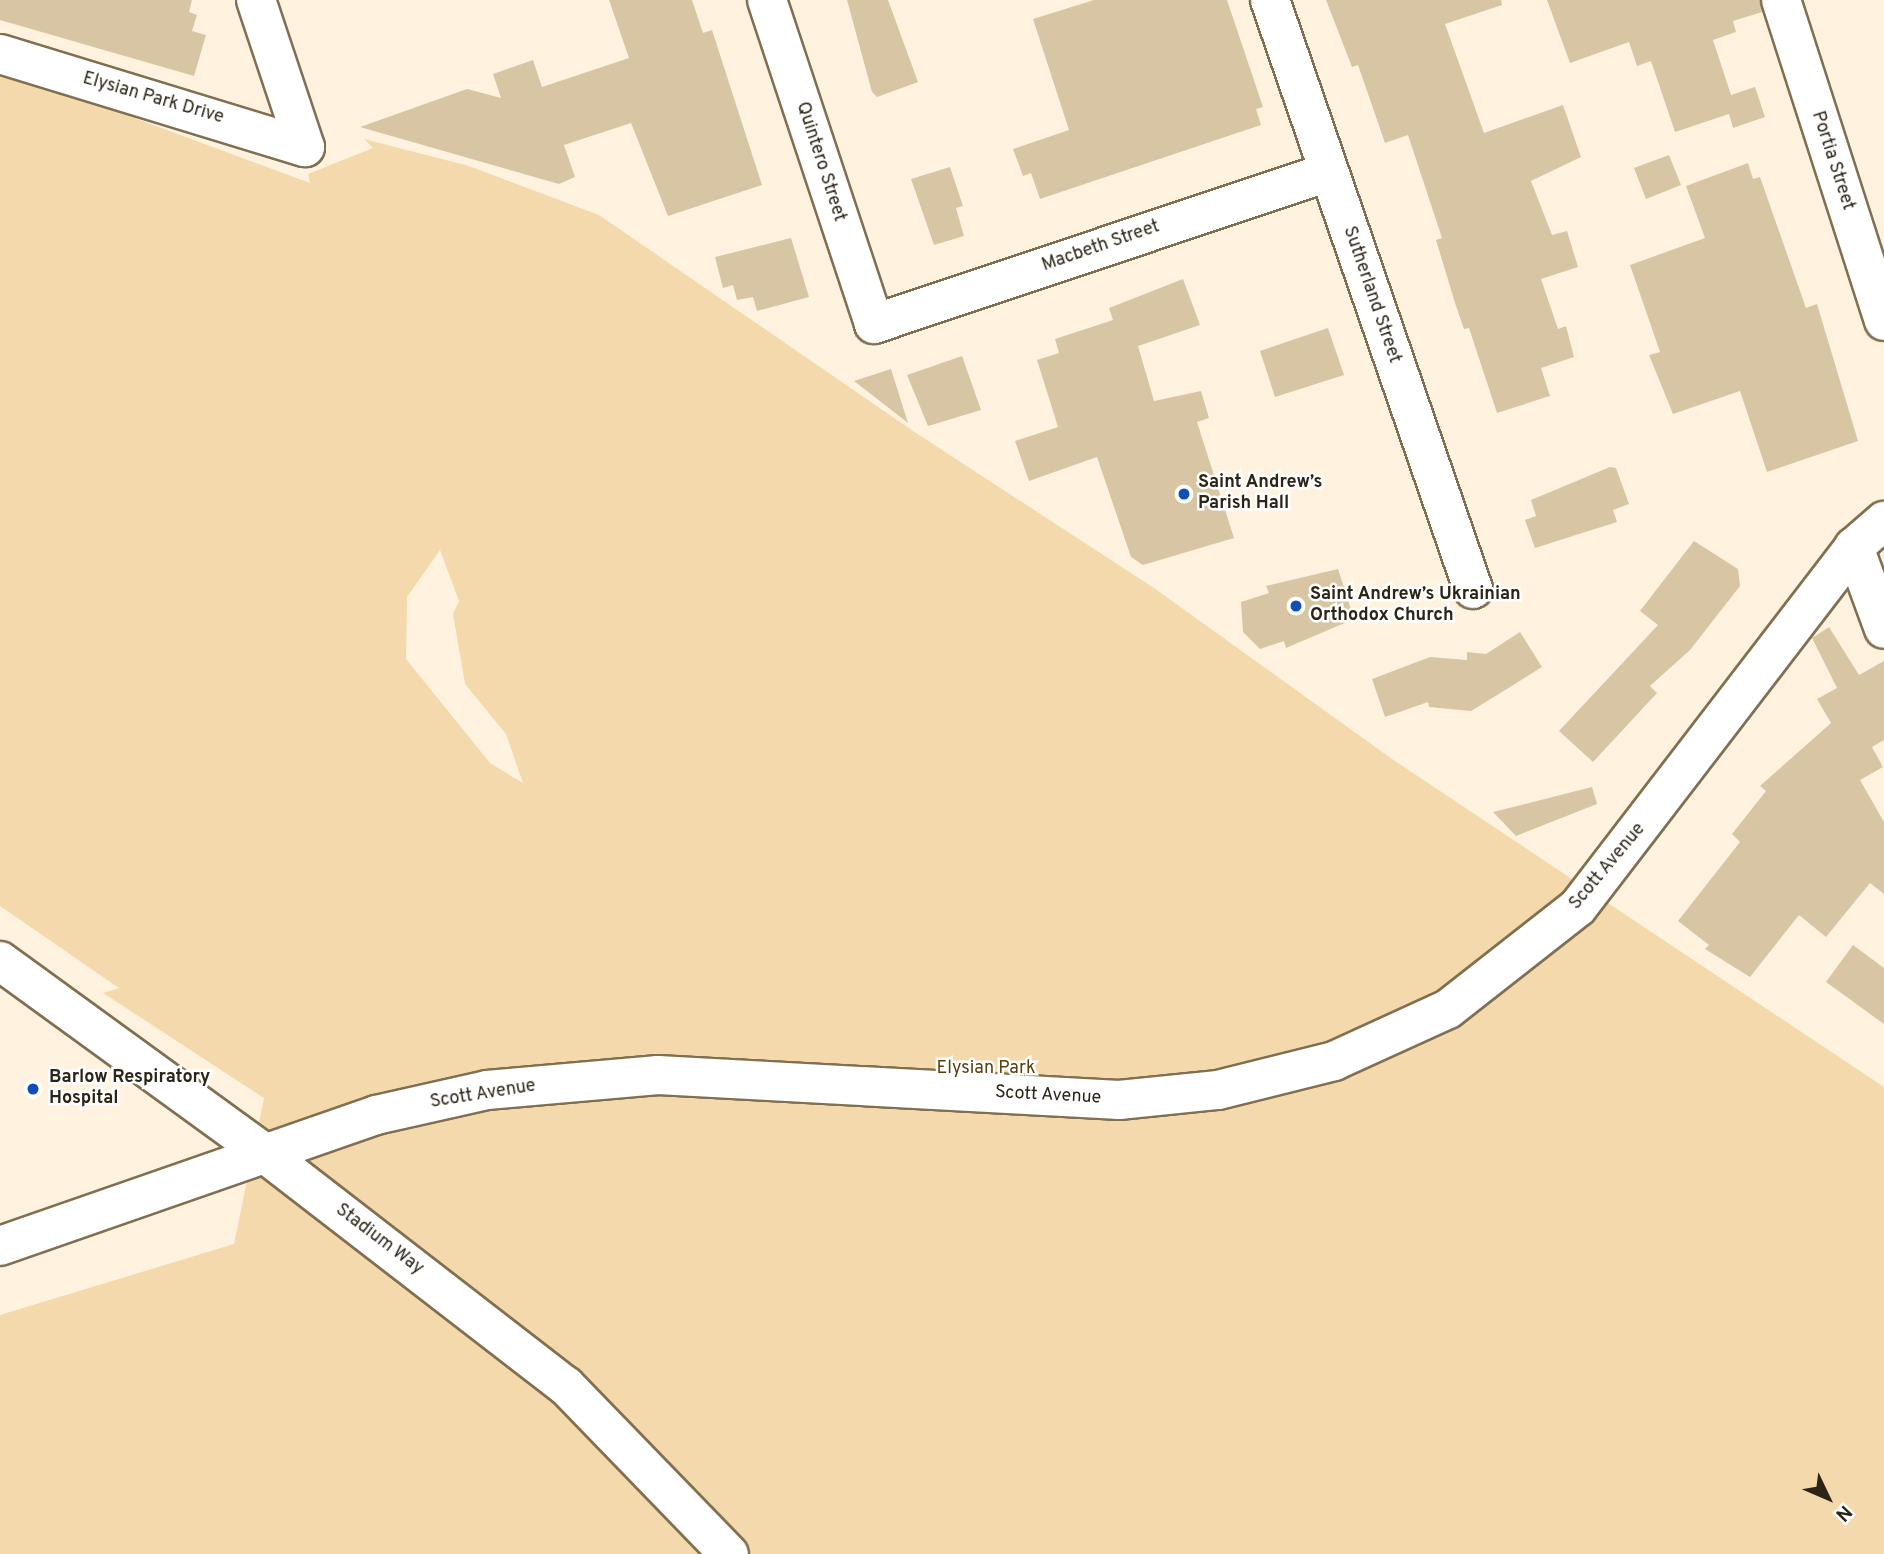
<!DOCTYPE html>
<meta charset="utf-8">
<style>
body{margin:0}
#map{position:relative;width:1884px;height:1554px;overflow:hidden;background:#fff3df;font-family:Overpass,sans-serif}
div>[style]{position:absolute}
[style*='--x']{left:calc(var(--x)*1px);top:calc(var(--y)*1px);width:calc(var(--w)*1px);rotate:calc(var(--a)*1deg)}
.green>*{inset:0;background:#f4d9ac}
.building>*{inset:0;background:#d8c5a4}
.roads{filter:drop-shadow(2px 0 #816f51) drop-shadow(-2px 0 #816f51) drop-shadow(0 2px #816f51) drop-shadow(0 -2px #816f51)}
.minor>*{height:38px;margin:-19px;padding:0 19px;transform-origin:19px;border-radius:19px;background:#fff}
.dots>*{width:19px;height:19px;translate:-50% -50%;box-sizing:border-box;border:4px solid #fff;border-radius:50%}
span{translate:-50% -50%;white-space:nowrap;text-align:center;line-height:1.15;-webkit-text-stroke:5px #fff;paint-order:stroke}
.street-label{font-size:18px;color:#2b2417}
.poi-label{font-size:18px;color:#2b2417;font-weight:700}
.left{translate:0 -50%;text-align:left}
.park-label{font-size:18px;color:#59400b}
.north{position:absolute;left:1793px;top:1463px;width:70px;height:70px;-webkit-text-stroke:5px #fff;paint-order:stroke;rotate:134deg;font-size:19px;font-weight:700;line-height:28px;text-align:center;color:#2b2417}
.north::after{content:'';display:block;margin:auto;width:24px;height:32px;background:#2b2417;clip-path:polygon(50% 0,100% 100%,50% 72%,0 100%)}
</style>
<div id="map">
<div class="green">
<i style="clip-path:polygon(evenodd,0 76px,94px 103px,310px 183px,308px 174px,373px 148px,364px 139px,469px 166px,599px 215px,916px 433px,1154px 588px,1392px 759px,1884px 1087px,1884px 1554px,0 1554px,0 1315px,234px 1244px,264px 1098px,103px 993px,119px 988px,0 906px,0 76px,440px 550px,459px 601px,453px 614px,465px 684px,506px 734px,523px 783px,490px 763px,406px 659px,407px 597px,440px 550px)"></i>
</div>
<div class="building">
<i style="clip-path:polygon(0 0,192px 0,189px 12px,197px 15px,192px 31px,206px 35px,194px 76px,0 20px)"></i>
<i style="clip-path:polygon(609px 0,692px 0,703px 33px,712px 30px,762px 185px,668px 216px,631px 123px,564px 145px,575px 177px,559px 184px,360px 127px,467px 89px,501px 98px,493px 74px,533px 60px,542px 87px,629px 58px)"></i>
<i style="clip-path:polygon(847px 0,888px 0,918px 82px,877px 97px,872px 92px)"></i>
<i style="clip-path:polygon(1094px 0,1227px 0,1263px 107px,1256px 109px,1261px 125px,1040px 199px,1031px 173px,1023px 176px,1013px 149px,1069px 130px,1033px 19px)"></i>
<i style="clip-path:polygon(1326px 0,1501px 0,1502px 5px,1445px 24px,1484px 133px,1563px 105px,1581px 157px,1531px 181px,1552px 235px,1567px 231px,1578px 267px,1541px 279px,1558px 329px,1566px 326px,1574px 357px,1541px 368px,1550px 396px,1497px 413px,1469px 328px,1464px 329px,1455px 303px,1436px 240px,1442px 238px,1408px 135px,1385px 143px,1358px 65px,1352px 67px)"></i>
<i style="clip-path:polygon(1547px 0,1760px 0,1762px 12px,1733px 21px,1736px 32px,1713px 40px,1731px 95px,1755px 87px,1765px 117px,1733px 128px,1729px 114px,1675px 132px,1651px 61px,1637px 66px,1629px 42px,1570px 63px)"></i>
<i style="clip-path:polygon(1669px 155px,1681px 185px,1646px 199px,1634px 168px)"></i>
<i style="clip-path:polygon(1748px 163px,1753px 179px,1760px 177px,1806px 308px,1817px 304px,1858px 441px,1767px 472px,1740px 391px,1673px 414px,1649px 355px,1660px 352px,1630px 265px,1705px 238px,1686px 186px)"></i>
<i style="clip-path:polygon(950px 167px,963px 206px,956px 208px,964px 236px,934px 245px,911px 179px)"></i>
<i style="clip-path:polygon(791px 238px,809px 297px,757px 311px,753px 297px,737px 300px,733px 285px,723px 288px,715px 257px)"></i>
<i style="clip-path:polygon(1183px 279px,1200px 325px,1138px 346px,1154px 401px,1201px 391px,1209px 418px,1197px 422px,1234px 538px,1143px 565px,1131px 557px,1097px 457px,1029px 481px,1015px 441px,1058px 427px,1037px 360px,1059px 353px,1055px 339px,1113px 320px,1109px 308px)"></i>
<i style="clip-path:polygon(1328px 328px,1344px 375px,1275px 397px,1260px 351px)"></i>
<i style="clip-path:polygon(962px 356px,981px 410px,928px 426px,907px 375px)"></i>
<i style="clip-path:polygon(891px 369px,908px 423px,854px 381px)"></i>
<i style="clip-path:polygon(1610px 467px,1616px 468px,1629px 504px,1613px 510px,1617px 522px,1535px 548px,1525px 520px,1536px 516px,1531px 500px)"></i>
<i style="clip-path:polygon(1694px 541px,1738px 569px,1740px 586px,1690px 650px,1650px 686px,1657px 693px,1593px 762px,1559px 731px,1658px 625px,1640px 611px)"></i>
<i style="clip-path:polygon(1338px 569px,1354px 619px,1286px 648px,1284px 641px,1260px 649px,1243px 632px,1241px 602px,1269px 593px,1266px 586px)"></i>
<i style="clip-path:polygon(1829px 627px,1859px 675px,1884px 661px,1884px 740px,1872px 747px,1883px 767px,1860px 780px,1884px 822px,1884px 894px,1870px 883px,1826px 937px,1799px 915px,1750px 977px,1705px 949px,1709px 945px,1678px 921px,1740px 842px,1732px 834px,1766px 791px,1760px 786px,1831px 723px,1817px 699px,1837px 688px,1812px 638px)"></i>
<i style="clip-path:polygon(1520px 632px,1542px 667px,1515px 684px,1471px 711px,1429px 707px,1428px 702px,1385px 717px,1372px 679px,1430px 657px,1467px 660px,1467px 652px,1486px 654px)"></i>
<i style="clip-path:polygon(1592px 787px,1597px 804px,1516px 836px,1493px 812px)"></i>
<i style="clip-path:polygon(1853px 945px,1884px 968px,1884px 1024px,1826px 982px)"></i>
</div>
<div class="roads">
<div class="minor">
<i style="--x:256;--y:0;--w:155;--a:71.6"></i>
<i style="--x:767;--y:0;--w:341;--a:71.7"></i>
<i style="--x:874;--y:324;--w:478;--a:-18.5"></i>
<i style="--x:1270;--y:0;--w:623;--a:70.98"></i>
<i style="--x:1781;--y:0;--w:337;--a:72.2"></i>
<i style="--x:0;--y:54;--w:319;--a:17"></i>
<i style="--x:1854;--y:547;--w:87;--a:69.9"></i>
<i style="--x:0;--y:961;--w:331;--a:36"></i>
<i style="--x:268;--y:1156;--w:376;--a:37.7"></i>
<i style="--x:566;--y:1386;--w:234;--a:45.9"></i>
<i style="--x:0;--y:1246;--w:398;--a:-19.2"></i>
<i style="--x:376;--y:1115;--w:114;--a:-12.7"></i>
<i style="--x:487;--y:1090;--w:172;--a:-5"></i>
<i style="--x:658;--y:1075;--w:462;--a:3.1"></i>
<i style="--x:1119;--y:1100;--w:100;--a:-5.8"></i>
<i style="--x:1218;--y:1090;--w:120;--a:-14"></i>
<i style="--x:1334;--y:1061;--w:125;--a:-24.5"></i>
<i style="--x:1448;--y:1009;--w:165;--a:-38.1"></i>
<i style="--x:1578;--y:907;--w:454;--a:-52.5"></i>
<i style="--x:1854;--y:547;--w:40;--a:-41"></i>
</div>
</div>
<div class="dots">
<i style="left:1184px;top:494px;background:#0f4db8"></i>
<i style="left:1296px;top:606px;background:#0f4db8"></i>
<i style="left:33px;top:1089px;background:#0f4db8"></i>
</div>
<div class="street-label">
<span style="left:153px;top:99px;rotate:16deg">Elysian Park Drive</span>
<span style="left:1832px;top:161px;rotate:72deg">Portia Street</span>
<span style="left:820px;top:162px;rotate:72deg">Quintero Street</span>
<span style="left:1101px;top:247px;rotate:-19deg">Macbeth Street</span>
<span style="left:1371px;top:295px;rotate:71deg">Sutherland Street</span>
<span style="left:1608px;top:867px;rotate:-50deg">Scott Avenue</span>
<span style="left:483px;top:1095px;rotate:-9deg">Scott Avenue</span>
<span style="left:1048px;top:1096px;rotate:3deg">Scott Avenue</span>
<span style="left:379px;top:1240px;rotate:37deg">Stadium Way</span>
</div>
<div class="poi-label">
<span class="left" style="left:1198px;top:494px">Saint Andrew’s<br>Parish Hall</span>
<span class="left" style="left:1310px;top:606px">Saint Andrew’s Ukrainian<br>Orthodox Church</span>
<span class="left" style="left:49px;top:1089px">Barlow Respiratory<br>Hospital</span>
</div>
<div class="park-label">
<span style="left:986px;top:1069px">Elysian Park</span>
</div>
<div class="north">N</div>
</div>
